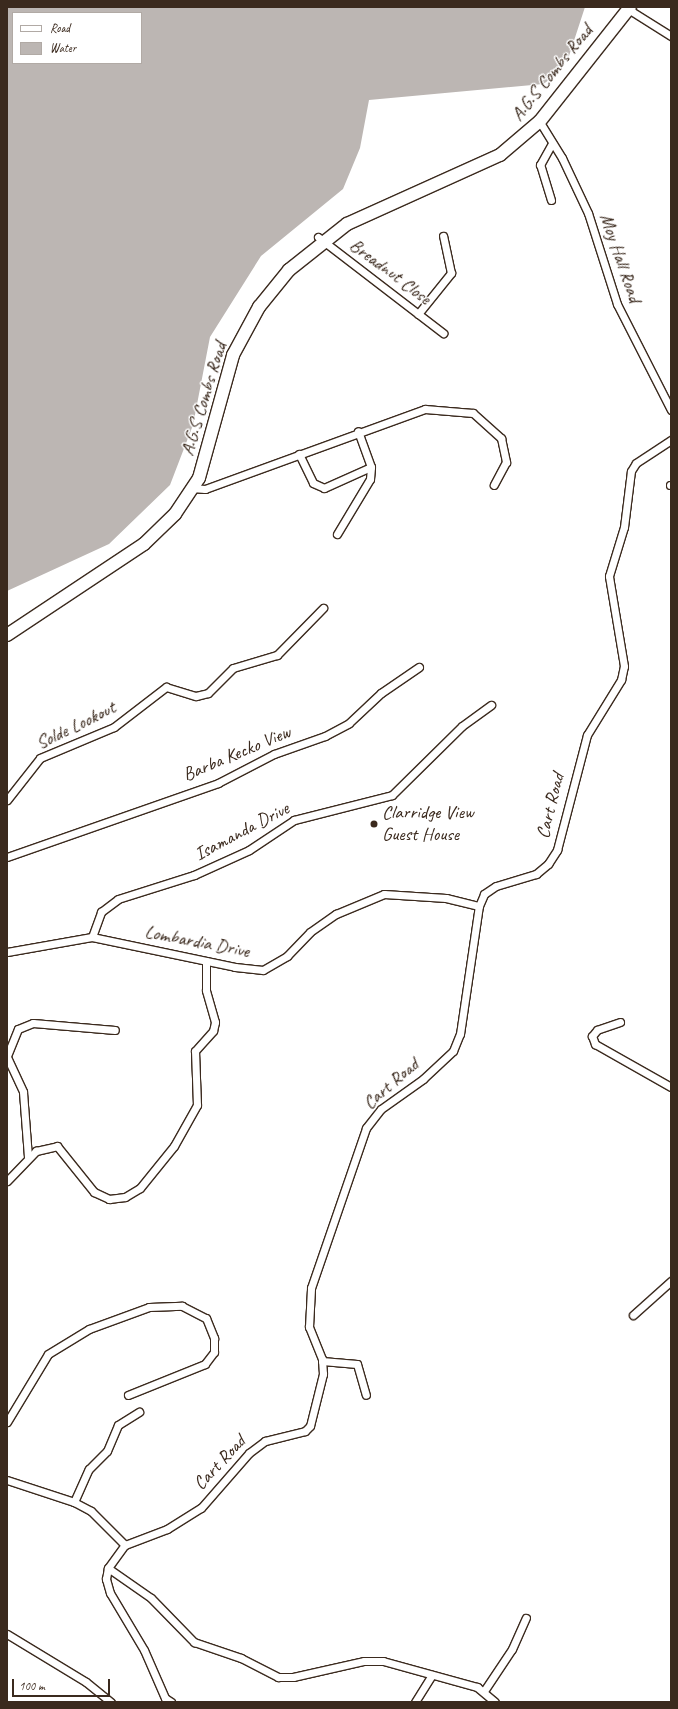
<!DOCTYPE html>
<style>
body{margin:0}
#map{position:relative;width:678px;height:1709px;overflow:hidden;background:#fff;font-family:Caveat,sans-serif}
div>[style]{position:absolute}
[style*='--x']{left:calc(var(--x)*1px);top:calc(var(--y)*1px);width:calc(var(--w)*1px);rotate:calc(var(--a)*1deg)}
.water>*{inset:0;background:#bcb6b3}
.roads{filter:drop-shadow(1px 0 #3b2a1e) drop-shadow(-1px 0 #3b2a1e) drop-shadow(0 1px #3b2a1e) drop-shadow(0 -1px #3b2a1e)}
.minor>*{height:7px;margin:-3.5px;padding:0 3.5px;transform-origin:3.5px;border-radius:3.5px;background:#fff}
.primary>*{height:12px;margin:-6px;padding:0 6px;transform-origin:6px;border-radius:6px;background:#fff}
.dots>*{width:11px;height:11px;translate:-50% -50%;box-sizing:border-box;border:2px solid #fff;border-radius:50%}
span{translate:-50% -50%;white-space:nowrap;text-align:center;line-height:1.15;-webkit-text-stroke:3px #fff;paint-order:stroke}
.street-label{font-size:19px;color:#3b2a1e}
.poi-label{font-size:19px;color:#3b2a1e}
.left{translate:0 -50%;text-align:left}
.frame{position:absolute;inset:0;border:8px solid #3b2a1e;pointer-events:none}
.legend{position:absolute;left:12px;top:12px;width:130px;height:52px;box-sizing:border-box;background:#fff;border:1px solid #b1aaa5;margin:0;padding:5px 7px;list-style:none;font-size:12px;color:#3b2a1e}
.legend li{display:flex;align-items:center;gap:8px;height:20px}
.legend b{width:20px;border:1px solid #b1aaa5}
.scale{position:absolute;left:12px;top:1679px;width:98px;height:18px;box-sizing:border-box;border:2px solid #3b2a1e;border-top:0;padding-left:5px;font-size:12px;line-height:14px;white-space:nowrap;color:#3b2a1e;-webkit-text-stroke:3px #fff;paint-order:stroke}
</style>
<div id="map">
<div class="water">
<i style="clip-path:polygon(evenodd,7px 7px,585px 7px,569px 56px,554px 77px,543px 84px,369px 100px,360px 148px,343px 189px,261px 256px,210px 337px,193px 425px,170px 485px,109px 544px,7px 591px,7px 7px,13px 13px,141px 13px,141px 63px,13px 63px,13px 13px)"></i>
</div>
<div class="roads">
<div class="minor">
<i style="--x:628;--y:9;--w:51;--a:32.1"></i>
<i style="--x:538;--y:119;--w:46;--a:58.4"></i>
<i style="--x:562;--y:158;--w:61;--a:64.7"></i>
<i style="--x:588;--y:213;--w:96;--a:72.3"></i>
<i style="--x:617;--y:304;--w:119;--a:63"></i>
<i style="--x:551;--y:200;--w:37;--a:-107"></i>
<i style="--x:540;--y:165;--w:25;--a:-61"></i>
<i style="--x:318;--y:237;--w:158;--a:37.5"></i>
<i style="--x:418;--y:314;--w:53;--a:-51.2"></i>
<i style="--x:451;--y:273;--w:38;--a:-102"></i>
<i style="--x:299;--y:454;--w:32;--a:64"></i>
<i style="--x:313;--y:483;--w:12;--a:24"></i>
<i style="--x:324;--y:488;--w:51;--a:-24.1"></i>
<i style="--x:670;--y:485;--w:1;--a:0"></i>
<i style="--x:191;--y:488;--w:14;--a:4"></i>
<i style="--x:205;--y:489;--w:234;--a:-20"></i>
<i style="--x:425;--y:409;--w:48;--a:4.8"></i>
<i style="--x:473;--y:413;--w:38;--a:42"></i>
<i style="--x:501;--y:438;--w:25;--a:78"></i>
<i style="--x:506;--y:462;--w:26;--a:118"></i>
<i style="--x:337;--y:534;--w:64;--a:-59"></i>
<i style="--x:370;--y:479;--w:12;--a:-85"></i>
<i style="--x:371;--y:467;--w:38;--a:-110"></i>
<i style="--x:7;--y:800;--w:53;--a:-51.8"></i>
<i style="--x:40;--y:758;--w:80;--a:-22.7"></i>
<i style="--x:114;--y:727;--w:66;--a:-37.6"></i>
<i style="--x:166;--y:687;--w:31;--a:17"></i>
<i style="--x:196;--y:696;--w:12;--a:-14"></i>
<i style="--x:208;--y:693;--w:35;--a:-45"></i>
<i style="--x:233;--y:668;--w:46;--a:-16.5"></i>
<i style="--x:277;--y:655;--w:66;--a:-45.6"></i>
<i style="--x:7;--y:857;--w:224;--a:-19.3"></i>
<i style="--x:218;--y:783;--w:63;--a:-27.4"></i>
<i style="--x:274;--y:754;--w:54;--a:-19.4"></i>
<i style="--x:325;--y:736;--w:27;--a:-28"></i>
<i style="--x:349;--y:723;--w:44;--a:-43.2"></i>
<i style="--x:381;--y:693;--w:46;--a:-34.4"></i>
<i style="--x:92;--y:937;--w:27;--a:-70"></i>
<i style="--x:101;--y:912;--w:21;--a:-37"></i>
<i style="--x:118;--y:899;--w:80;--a:-17.5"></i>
<i style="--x:194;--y:875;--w:60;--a:-24.4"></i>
<i style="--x:249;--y:850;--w:54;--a:-33.7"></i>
<i style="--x:294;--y:820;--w:101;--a:-14.3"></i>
<i style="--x:392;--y:795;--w:98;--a:-44.6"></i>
<i style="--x:462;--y:726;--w:36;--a:-36"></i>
<i style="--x:7;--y:952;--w:86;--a:-10"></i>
<i style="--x:92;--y:937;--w:146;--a:11.8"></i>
<i style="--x:235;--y:967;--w:28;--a:6"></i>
<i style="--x:263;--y:970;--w:28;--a:-30"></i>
<i style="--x:287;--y:956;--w:33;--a:-46"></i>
<i style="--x:310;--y:932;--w:32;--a:-35"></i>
<i style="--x:336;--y:914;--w:52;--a:-22.6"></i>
<i style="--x:384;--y:894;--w:62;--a:3.7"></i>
<i style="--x:446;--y:898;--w:34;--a:14"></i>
<i style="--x:620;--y:1022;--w:24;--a:161"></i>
<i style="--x:597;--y:1030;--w:8;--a:130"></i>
<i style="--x:592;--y:1036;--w:9;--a:69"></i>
<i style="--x:595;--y:1044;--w:87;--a:29.5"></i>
<i style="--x:7;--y:1056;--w:29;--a:-68"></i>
<i style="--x:18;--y:1029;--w:16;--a:-22"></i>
<i style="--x:33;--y:1023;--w:82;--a:4.9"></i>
<i style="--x:7;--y:1057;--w:38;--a:65"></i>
<i style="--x:23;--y:1092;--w:65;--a:85.6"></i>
<i style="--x:7;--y:1181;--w:42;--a:-46"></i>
<i style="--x:36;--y:1151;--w:22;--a:-13"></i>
<i style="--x:57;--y:1146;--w:59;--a:51.2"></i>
<i style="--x:94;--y:1192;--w:17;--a:25"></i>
<i style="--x:109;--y:1199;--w:16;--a:-7"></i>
<i style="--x:125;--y:1197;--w:17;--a:-31"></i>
<i style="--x:140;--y:1188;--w:54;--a:-51"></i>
<i style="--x:174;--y:1146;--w:47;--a:-60.7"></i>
<i style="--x:197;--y:1105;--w:54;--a:-92.1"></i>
<i style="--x:195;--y:1051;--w:27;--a:-48"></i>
<i style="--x:213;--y:1031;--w:9;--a:-77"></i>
<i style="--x:215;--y:1022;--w:33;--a:-106"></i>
<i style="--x:206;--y:990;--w:29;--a:-90"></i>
<i style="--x:633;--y:1315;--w:51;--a:-41.8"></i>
<i style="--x:322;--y:1361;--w:35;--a:5"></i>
<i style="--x:357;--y:1364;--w:32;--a:74"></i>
<i style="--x:7;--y:1422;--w:79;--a:-58.9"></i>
<i style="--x:48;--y:1354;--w:48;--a:-31.4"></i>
<i style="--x:89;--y:1329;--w:64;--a:-20.1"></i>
<i style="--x:149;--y:1307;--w:33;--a:-2"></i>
<i style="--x:182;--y:1306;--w:27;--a:27"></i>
<i style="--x:206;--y:1318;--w:22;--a:68"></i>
<i style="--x:214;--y:1338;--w:14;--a:90"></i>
<i style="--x:214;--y:1352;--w:15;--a:127"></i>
<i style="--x:205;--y:1364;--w:83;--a:158.1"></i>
<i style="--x:7;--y:1480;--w:71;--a:18.2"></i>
<i style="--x:74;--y:1502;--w:19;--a:28"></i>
<i style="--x:91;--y:1511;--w:48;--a:45"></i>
<i style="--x:74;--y:1502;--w:36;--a:-66"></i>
<i style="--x:89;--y:1469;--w:25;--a:-45"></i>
<i style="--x:107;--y:1451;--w:28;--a:-67"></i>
<i style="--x:118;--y:1425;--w:25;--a:-32"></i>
<i style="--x:108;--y:1568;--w:52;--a:34.9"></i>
<i style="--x:151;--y:1598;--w:62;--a:45.7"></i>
<i style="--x:194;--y:1642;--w:50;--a:18.8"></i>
<i style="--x:241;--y:1658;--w:42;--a:27.2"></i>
<i style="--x:278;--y:1677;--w:15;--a:0"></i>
<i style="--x:293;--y:1677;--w:73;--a:-12.7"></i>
<i style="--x:364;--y:1661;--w:19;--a:0"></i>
<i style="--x:383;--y:1661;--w:98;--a:15.5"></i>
<i style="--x:477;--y:1687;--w:23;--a:40"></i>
<i style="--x:7;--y:1634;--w:92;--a:31.3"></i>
<i style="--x:86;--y:1682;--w:32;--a:39"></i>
<i style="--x:484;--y:1691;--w:50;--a:-56.3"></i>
<i style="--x:512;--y:1649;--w:34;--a:-66"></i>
<i style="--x:171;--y:1702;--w:7;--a:-146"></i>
<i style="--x:165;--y:1698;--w:52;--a:-113.6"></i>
<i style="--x:144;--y:1650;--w:66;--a:-120.8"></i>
<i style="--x:110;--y:1593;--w:15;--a:-106"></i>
<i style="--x:106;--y:1579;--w:11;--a:-80"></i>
<i style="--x:108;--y:1568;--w:29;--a:-54"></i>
<i style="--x:125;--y:1545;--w:45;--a:-20.9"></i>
<i style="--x:167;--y:1529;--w:40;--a:-32"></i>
<i style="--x:201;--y:1508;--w:73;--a:-48.9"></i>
<i style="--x:249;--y:1453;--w:20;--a:-37"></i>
<i style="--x:265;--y:1441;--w:41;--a:-14"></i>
<i style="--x:305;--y:1431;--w:7;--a:-45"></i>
<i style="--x:310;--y:1426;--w:54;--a:-76"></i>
<i style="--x:323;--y:1374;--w:15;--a:-94"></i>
<i style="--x:322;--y:1359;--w:35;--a:-112"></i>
<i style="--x:309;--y:1327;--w:39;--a:-87"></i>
<i style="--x:311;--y:1288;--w:169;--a:-71"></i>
<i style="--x:366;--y:1128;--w:24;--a:-52"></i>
<i style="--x:381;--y:1109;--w:52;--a:-35.5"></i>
<i style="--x:423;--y:1079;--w:41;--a:-43"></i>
<i style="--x:453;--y:1051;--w:18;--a:-68"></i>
<i style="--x:460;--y:1034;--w:129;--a:-81.6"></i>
<i style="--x:479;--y:906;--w:13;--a:-67"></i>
<i style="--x:484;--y:894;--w:14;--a:-34"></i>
<i style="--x:496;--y:886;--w:42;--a:-16.7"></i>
<i style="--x:536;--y:874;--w:16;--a:-40"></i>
<i style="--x:548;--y:864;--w:17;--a:-57"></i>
<i style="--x:557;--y:850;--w:119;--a:-75.4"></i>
<i style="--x:587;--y:735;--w:65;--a:-58.3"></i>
<i style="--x:621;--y:680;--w:14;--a:-78"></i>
<i style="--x:624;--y:666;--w:91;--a:-99.5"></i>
<i style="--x:609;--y:576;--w:51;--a:-73"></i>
<i style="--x:624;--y:527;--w:56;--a:-82.9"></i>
<i style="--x:631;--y:471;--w:9;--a:-58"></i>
<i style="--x:636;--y:463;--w:42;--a:-33.3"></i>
<i style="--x:415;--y:1702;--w:32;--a:-58"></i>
</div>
<div class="primary">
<i style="--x:7;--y:635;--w:164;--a:-33.6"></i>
<i style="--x:144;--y:544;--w:43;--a:-44.1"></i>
<i style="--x:175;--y:514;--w:43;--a:-56.3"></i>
<i style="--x:199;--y:478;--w:128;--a:-74.5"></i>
<i style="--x:233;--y:355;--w:55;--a:-61.6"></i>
<i style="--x:259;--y:307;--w:48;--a:-51"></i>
<i style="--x:289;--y:270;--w:74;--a:-38.4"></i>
<i style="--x:347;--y:224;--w:168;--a:-24.3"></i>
<i style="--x:500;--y:155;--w:52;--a:-40.4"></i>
<i style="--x:540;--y:121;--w:145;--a:-51.7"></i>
</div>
</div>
<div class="dots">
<i style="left:374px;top:824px;background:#3b2a1e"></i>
</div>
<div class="street-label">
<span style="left:552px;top:73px;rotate:-51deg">A.G.S Combs Road</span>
<span style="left:620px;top:258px;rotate:71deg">Moy Hall Road</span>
<span style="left:390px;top:272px;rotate:37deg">Breadnut Close</span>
<span style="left:204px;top:399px;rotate:-73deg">A.G.S Combs Road</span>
<span style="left:76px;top:726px;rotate:-26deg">Solde Lookout</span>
<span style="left:237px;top:754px;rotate:-23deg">Barba Kecko View</span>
<span style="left:551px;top:806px;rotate:-76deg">Cart Road</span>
<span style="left:242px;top:832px;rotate:-28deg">Isamanda Drive</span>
<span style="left:197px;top:942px;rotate:11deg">Lombardia Drive</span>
<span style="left:391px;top:1084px;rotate:-41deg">Cart Road</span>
<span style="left:220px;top:1463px;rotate:-47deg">Cart Road</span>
</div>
<div class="poi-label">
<span class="left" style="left:382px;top:824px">Clarridge View<br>Guest House</span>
</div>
<div class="frame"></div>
<ul class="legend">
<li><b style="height:5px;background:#fff"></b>Road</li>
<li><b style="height:11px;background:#bcb6b3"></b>Water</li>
</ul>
<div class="scale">100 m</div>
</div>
